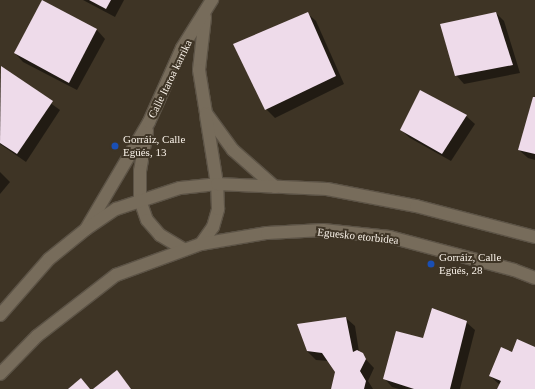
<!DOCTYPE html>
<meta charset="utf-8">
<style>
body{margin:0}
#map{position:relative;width:535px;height:389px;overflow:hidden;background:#3e3425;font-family:Georgia,serif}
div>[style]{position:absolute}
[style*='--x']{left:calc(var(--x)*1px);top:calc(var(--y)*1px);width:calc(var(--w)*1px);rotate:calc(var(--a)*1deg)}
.shadow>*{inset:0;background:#0007}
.building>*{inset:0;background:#eedbea}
.roads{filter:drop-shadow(1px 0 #5c5346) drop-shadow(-1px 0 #5c5346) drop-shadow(0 1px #5c5346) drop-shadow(0 -1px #5c5346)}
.street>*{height:12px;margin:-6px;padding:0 6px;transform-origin:6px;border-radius:6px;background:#776c5b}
.secondary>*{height:12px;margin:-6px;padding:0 6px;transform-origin:6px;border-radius:6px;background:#776c5b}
.dots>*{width:11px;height:11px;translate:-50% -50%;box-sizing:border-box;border:2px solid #3e3425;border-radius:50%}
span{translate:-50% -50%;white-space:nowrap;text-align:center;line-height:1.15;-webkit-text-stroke:4px #3e3425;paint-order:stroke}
.street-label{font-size:11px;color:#faf3ea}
.poi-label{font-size:11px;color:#faf3ea}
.left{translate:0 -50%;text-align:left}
</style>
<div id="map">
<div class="shadow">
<i style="clip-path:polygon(83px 0,124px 0,115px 17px)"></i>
<i style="clip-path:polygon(43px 1px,97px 30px,105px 39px,77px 90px,23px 62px,15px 53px)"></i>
<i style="clip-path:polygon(307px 13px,316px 21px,344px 84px,275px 118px,266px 109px)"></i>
<i style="clip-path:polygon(496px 13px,504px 21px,520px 73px,464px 84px,456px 75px)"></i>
<i style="clip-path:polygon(1px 67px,60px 110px,26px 162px,0 144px)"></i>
<i style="clip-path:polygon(535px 98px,535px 160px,528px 158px,519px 150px)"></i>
<i style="clip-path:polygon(466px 116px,475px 124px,451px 161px,410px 138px,401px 130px)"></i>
<i style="clip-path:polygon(0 172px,10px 182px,0 194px)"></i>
<i style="clip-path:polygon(346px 318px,355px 326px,359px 352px,374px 368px,368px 381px,373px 389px,332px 389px,336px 371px,329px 361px,316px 360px,307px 351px)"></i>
<i style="clip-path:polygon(466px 322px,475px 330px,460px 389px,399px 389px,392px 387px,384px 378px,423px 340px)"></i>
<i style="clip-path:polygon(535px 348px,535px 389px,498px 389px,500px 385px,490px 376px,513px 353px)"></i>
</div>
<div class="building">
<i style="clip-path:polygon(42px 0,97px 29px,69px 83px,14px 53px)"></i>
<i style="clip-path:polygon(89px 0,111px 0,106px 9px)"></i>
<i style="clip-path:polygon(308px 12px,336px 76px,265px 110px,233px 44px)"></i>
<i style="clip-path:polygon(496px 12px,513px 65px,455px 76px,440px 24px)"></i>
<i style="clip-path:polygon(1px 66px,53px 101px,17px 154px,0 143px)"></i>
<i style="clip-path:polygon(420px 90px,467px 115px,442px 154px,400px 130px)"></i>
<i style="clip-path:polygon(533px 97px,535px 97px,535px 154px,518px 150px)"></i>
<i style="clip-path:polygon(432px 308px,467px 321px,450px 389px,414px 389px,383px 379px,396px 331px,423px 338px)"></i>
<i style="clip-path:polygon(346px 317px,353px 352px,357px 350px,363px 353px,366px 359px,360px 371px,366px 381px,364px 389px,331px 389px,335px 372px,322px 353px,307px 351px,297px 324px)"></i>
<i style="clip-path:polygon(517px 339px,535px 347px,535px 389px,497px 389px,501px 381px,489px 376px,501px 347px,512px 352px)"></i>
<i style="clip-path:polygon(117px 370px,131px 389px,93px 389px)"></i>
<i style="clip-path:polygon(81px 378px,90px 389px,68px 389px)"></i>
</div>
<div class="roads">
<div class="street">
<i style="--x:205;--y:17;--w:53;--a:96.5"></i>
<i style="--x:199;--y:70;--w:44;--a:80.8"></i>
<i style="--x:206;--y:113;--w:46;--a:53.9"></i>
<i style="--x:233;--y:150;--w:56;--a:41.4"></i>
<i style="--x:147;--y:131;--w:41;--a:99.9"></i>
<i style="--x:140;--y:171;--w:29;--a:90"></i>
<i style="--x:140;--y:200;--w:21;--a:71"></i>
<i style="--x:147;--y:220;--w:20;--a:49"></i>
<i style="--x:160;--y:235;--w:27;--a:31"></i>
<i style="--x:86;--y:229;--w:124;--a:-59.5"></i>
<i style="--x:149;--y:122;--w:81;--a:-66"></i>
<i style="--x:182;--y:48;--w:57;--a:-58"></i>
<i style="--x:201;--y:244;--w:21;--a:-55"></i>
<i style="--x:213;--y:227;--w:19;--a:-74"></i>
<i style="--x:218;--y:209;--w:25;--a:-92"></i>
<i style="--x:217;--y:184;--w:70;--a:-99.1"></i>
</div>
<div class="secondary">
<i style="--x:0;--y:315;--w:74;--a:-48.8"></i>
<i style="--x:49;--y:259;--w:48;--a:-39"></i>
<i style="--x:86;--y:229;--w:36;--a:-34"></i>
<i style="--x:116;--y:209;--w:67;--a:-18.2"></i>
<i style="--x:180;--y:188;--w:37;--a:-6"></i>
<i style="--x:217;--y:184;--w:110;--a:2.6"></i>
<i style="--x:327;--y:189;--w:91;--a:10.8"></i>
<i style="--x:416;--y:206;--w:123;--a:14.6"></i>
<i style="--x:0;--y:374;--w:53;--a:-45.8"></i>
<i style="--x:37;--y:336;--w:100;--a:-37.7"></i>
<i style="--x:116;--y:275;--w:90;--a:-20"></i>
<i style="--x:201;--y:244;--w:67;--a:-9.5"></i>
<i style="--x:267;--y:233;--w:56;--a:-3.1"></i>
<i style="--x:323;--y:230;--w:67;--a:6"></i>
<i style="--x:390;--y:237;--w:128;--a:14.9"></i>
<i style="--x:514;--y:270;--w:22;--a:21"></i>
</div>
</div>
<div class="dots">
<i style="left:115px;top:146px;background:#1a4fb4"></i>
<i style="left:431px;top:264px;background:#1a4fb4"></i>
</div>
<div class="street-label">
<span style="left:170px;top:79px;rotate:-64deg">Calle Itaroa karrika</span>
<span style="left:358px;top:236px;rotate:6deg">Eguesko etorbidea</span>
</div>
<div class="poi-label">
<span class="left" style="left:123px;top:146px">Gorráiz, Calle<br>Egüés, 13</span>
<span class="left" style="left:439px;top:264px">Gorráiz, Calle<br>Egüés, 28</span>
</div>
</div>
